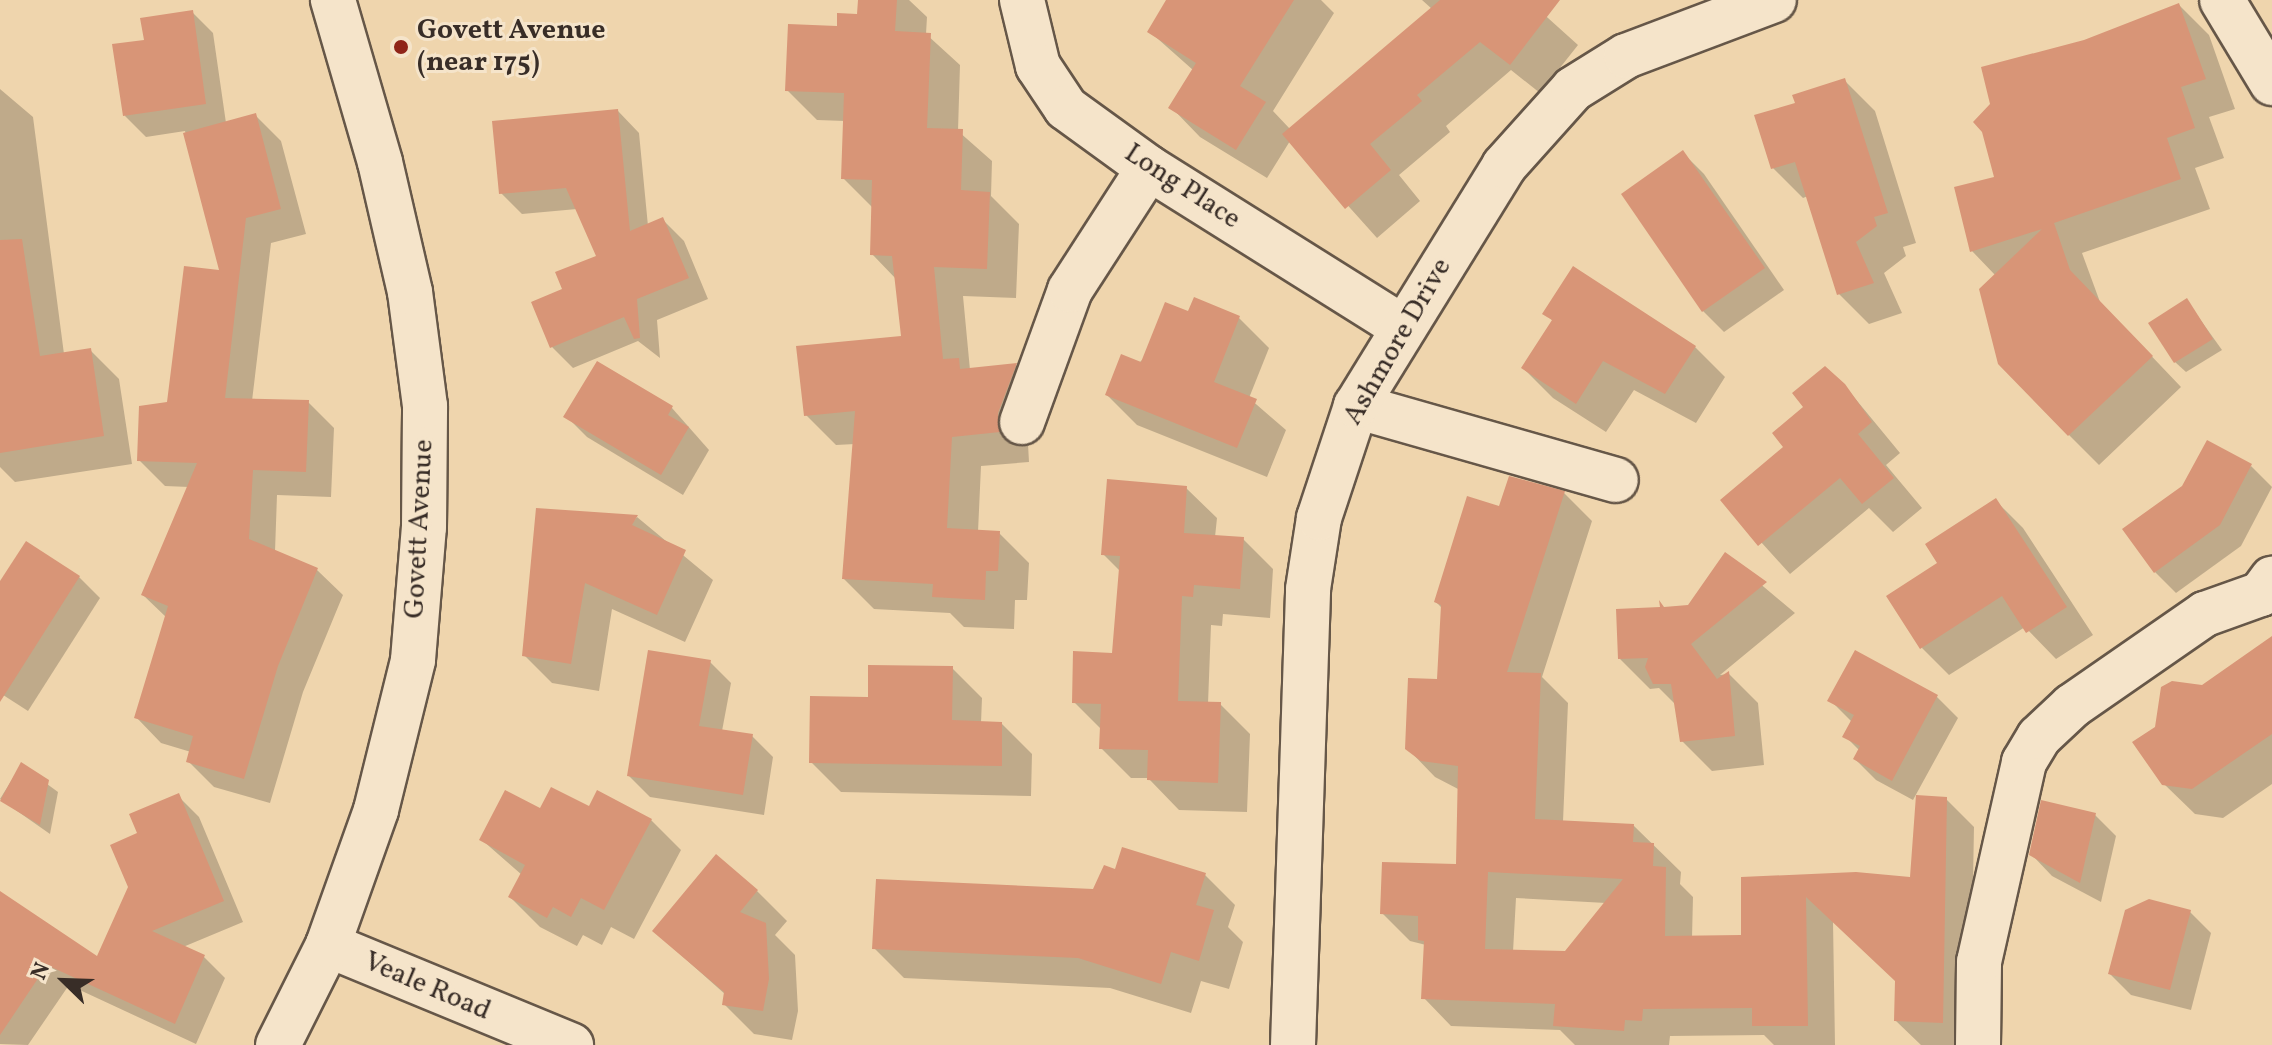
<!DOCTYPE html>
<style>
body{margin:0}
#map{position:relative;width:2272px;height:1045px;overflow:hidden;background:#efd5ad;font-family:Vollkorn,serif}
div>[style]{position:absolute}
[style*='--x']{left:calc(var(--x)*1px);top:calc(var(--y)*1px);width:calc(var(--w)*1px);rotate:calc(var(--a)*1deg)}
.shadow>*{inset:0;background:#0003}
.building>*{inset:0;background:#d89577}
.roads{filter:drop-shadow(2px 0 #665748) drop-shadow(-2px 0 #665748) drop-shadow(0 2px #665748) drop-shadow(0 -2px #665748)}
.minor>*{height:44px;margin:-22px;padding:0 22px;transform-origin:22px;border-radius:22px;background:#f5e4ca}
.dots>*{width:22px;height:22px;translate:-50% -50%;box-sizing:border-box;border:4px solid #f5e4ca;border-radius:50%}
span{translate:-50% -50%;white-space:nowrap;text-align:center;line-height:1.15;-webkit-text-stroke:6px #f5e4ca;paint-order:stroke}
.poi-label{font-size:28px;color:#382d27;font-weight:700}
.left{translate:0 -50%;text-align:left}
.street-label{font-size:28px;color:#382d27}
.north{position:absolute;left:24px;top:941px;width:80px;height:80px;-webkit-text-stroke:6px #f5e4ca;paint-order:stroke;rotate:293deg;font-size:22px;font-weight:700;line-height:32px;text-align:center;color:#382d27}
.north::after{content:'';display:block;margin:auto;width:28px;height:36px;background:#382d27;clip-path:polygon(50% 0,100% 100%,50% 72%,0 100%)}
</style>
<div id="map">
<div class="shadow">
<i style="clip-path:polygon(860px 0,909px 0,927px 17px,926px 34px,960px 65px,958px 131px,992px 161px,991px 196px,1019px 224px,1016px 298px,963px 296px,970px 370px,1016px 365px,1046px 395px,1028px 444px,1029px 462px,981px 466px,978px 532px,999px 533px,1029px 563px,1027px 600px,1015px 600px,1014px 629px,964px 627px,950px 613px,874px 609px,844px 579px,855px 444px,836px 445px,806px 415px,903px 338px,897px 280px,872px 254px,873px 208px,843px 178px,845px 121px,817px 120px,787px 90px,839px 28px,859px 16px)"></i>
<i style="clip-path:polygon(1179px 0,1321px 0,1334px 13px,1273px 111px,1290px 129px,1432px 9px,1422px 0,1528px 0,1578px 45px,1540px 93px,1511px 70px,1446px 126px,1450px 132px,1399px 175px,1420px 201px,1377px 238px,1290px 141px,1267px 178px,1200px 137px,1171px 107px,1193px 70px,1149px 31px)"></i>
<i style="clip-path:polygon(2179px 5px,2209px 35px,2235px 109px,2209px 117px,2224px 158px,2195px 168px,2210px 209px,2082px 253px,2100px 302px,2181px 387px,2099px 465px,2069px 435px,1996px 276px,1972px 251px,1956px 189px,1996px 178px,2084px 42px)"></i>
<i style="clip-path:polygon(192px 12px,213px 33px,226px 123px,256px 116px,281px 141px,306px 234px,271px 243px,252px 401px,308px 402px,334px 428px,331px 497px,277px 495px,275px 552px,317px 570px,343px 595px,303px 692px,270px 803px,214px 787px,188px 761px,191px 752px,161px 743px,136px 717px,167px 618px,143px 595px,189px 487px,165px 486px,139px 460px,169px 404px,222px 273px,185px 131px,146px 137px,125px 116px,146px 42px)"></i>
<i style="clip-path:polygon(1845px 81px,1875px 111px,1916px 243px,1903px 247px,1906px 256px,1884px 273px,1902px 313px,1869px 324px,1839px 294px,1808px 196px,1803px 198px,1773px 168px,1798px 104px)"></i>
<i style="clip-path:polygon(0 89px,33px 117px,64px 354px,90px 350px,119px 379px,132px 464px,15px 482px,0 467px)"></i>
<i style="clip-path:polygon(618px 111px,639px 133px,648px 226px,663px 220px,684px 241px,708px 299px,657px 320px,660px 358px,638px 341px,573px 368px,552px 347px,565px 290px,599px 257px,577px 209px,522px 214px,501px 193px)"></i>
<i style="clip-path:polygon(1683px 153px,1704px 174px,1784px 290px,1724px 332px,1703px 311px)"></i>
<i style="clip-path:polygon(2187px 301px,2222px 350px,2186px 372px,2175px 362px)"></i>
<i style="clip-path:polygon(1189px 313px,1239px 318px,1269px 348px,1249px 398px,1286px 430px,1267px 477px,1137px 425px,1107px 395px)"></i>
<i style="clip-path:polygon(1545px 313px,1695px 347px,1725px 377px,1696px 423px,1634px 390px,1606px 432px,1553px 398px,1523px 368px,1553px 321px)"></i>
<i style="clip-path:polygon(1844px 385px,1900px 453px,1886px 465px,1922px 508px,1893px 532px,1869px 508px,1790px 574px,1723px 500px,1786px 448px,1806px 407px)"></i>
<i style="clip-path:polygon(672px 408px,709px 450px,683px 495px,587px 437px,566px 416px)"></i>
<i style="clip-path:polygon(2251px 466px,2272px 487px,2241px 546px,2176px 593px,2155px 572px)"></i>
<i style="clip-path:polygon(1186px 488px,1217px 518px,1215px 537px,1243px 539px,1273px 569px,1270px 618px,1223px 614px,1222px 626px,1211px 625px,1208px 704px,1220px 704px,1250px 734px,1247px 812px,1179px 810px,1148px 778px,1131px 778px,1101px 748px,1102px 730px,1074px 702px,1114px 655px,1120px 571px,1103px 554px)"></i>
<i style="clip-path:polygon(evenodd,1564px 493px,1592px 521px,1542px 677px,1568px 703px,1563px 822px,1634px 826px,1681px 872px,1680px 884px,1693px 897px,1692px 938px,1743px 937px,1743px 879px,1912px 879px,1946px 799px,1974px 827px,1970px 1045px,1921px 1045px,1896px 1021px,1897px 981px,1833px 921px,1835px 1045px,1774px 1045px,1764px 1035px,1670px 1036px,1669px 1045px,1575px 1045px,1560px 1030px,1451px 1026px,1424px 998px,1426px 945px,1410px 941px,1382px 913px,1458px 866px,1460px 790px,1435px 777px,1407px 748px,1439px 681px,1443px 609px,1436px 602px,1501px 509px,1564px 493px,1516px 898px,1606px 903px,1566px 953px,1513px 952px,1516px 898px)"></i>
<i style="clip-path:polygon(1996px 501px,2023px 528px,2093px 635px,2056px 659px,2025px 627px,1949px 675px,1922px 648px,1940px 563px)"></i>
<i style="clip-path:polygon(637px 517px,713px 580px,685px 642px,612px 609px,599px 691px,552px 683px,524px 655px)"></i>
<i style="clip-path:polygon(1726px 555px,1795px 613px,1720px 675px,1729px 674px,1758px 703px,1764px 765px,1712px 771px,1682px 741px,1676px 705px,1659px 688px,1650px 689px,1620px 659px,1664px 608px,1689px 607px)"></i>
<i style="clip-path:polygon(79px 577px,100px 598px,28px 711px,0 693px,0 585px)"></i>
<i style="clip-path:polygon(2272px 645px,2272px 784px,2223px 818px,2195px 814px,2164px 784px,2157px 728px,2203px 687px)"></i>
<i style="clip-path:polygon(710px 662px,731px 683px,722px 731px,752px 736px,773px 757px,764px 815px,650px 797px,629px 776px)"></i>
<i style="clip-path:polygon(952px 668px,982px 698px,981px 723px,1002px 724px,1032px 754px,1031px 796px,841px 792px,811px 762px,870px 699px)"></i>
<i style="clip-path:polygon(1937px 697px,1958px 718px,1913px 800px,1876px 780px,1855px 759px,1860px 751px,1845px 736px,1851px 721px,1830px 700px)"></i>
<i style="clip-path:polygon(21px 765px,58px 792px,50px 834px,0 799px)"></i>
<i style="clip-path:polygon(178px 796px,199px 817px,243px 922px,183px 947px,204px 957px,225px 978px,196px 1044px,69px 985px,28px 1045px,0 1044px,0 897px,98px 959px,130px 887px,140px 834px)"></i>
<i style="clip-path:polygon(590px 809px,651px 820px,681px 850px,634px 939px,611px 927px,602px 945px,583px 935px,577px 946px,540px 927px,510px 897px,522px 875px,482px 840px,541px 810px)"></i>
<i style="clip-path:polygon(2095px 815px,2116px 836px,2101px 902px,2052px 876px,2031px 854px)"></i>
<i style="clip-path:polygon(1116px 872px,1205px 875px,1235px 905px,1228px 927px,1243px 942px,1229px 989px,1201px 981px,1191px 1013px,1110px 988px,904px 978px,874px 948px,1094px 891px)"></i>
<i style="clip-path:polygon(757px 891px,787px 921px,775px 935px,795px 955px,798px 1011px,792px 1040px,754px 1034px,724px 1004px,726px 995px,654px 931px)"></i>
<i style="clip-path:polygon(2190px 912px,2211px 933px,2191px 1010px,2131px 995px,2110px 974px)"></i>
</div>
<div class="building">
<i style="clip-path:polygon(858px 0,897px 0,895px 31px,931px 33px,927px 128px,963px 129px,961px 190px,990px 192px,987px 269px,934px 267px,943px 359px,959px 358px,960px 369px,1017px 363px,998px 413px,1000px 432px,952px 437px,947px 528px,1000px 531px,998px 571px,986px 571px,985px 600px,932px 597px,933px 584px,842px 579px,855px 411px,804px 416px,796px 346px,901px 336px,892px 256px,870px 255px,872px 180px,841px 179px,844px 93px,785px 91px,788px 24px,837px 26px,837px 13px,857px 14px)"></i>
<i style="clip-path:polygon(1166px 0,1294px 0,1240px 86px,1266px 102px,1236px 150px,1168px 108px,1196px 63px,1147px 32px)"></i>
<i style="clip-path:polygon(1440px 0,1560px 0,1510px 65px,1480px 42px,1417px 95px,1422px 101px,1370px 144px,1391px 170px,1345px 209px,1282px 134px)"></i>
<i style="clip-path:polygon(2179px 3px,2206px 79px,2181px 87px,2195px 128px,2167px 138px,2181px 179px,2054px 223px,2070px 270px,2153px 356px,2068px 436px,1998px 364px,1979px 289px,2042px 229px,1970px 252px,1954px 187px,1994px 177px,1982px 132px,1973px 122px,1990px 104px,1981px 67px,2084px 40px)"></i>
<i style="clip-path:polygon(193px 10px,206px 104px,123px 116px,112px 44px,144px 40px,140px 18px)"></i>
<i style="clip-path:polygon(1845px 78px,1888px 213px,1874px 217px,1877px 226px,1856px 242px,1874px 283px,1837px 295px,1795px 162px,1771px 169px,1754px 115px,1795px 103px,1792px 95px)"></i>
<i style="clip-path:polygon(618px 109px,630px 231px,663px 217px,689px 278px,637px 299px,640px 338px,634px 339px,624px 317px,550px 348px,531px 302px,562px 289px,555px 272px,596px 256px,566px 188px,499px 194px,492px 121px)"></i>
<i style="clip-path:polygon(256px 113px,281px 209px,246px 218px,225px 398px,309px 400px,306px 472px,253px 470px,249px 539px,318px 568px,278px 666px,244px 779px,186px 762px,193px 736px,134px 718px,168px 606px,141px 595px,197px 463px,137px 461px,139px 406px,167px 402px,184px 266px,219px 270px,183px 133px)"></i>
<i style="clip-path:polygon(1683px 150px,1765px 268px,1702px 312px,1621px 194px)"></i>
<i style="clip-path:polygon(22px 239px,40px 356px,91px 348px,104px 436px,0 453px,0 240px)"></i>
<i style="clip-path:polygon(1573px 266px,1696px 346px,1665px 394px,1603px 361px,1576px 404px,1521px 368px,1552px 320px,1542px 314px)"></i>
<i style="clip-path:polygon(1194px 297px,1240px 316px,1214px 382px,1257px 399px,1237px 448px,1105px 395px,1121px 354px,1141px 362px,1165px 302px,1188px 311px)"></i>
<i style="clip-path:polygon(2187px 298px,2213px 339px,2174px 363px,2148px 323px)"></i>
<i style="clip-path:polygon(597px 361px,673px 406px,668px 415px,689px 427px,661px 475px,563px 417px)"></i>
<i style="clip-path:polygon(1825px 366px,1845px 384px,1872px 422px,1858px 434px,1894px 478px,1862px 504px,1840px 478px,1758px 546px,1720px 500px,1783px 447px,1772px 433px,1803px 407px,1792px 393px)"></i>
<i style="clip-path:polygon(2207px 440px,2252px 464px,2220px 525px,2154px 573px,2122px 529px,2182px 486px)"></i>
<i style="clip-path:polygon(evenodd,1509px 476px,1565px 491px,1507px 672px,1541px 673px,1535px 819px,1634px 824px,1633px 842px,1654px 843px,1653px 866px,1666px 867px,1665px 936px,1741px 935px,1741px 877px,1856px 872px,1910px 877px,1916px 795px,1947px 797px,1943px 1023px,1894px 1021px,1895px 981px,1806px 897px,1808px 1026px,1752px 1026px,1752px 1008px,1643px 1009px,1642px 1021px,1625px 1020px,1624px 1031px,1553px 1026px,1555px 1004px,1421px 999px,1424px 941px,1418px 940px,1418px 916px,1380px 914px,1382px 862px,1456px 864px,1458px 766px,1421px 761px,1405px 749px,1408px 678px,1437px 679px,1441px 605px,1434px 602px,1467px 496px,1499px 506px,1509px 476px,1488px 872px,1623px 879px,1565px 951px,1485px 949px,1488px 872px)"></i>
<i style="clip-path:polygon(1107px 479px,1187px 486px,1184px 533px,1244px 537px,1240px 589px,1194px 585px,1193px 597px,1182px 596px,1178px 701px,1221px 702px,1218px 783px,1147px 780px,1148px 750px,1099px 749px,1101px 704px,1072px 703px,1073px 651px,1112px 653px,1120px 556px,1101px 555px)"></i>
<i style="clip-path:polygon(1996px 498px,2067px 607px,2026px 633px,2002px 596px,1920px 649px,1886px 596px,1937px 563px,1925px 544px)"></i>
<i style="clip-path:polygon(536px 508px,638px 515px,632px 525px,686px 550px,657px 615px,585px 583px,571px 664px,522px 656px)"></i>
<i style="clip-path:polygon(26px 541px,80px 576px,0 702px,0 581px)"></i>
<i style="clip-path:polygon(1725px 552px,1767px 582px,1691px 644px,1717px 679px,1729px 671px,1735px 736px,1680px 742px,1671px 684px,1653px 684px,1645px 667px,1648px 658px,1618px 659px,1616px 609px,1660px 607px,1659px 600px,1664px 607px,1688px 605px)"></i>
<i style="clip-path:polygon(2272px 636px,2272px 734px,2192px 789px,2162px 785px,2132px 742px,2155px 727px,2161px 687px,2172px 681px,2202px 685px)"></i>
<i style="clip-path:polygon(648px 650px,711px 660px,699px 726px,753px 734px,743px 795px,627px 776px)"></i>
<i style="clip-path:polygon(1855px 650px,1938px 695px,1892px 781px,1853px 759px,1860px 746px,1842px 737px,1854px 715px,1827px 701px)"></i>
<i style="clip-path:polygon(868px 665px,953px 666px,952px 720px,1002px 722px,1002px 766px,809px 763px,810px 696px,868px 697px)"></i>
<i style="clip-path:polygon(21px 762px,49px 780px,40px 825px,0 801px)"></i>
<i style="clip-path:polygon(551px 787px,589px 806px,597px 790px,652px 819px,604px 910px,581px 898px,571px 917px,553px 907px,547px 918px,508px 897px,525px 865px,479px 840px,505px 790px,540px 808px)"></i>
<i style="clip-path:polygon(179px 793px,224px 901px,152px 931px,205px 955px,175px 1024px,47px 965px,0 1035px,0 891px,97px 956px,128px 887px,110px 845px,137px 833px,129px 814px)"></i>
<i style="clip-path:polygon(2041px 800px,2096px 813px,2080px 883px,2029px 855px)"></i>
<i style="clip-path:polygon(1122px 847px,1206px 873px,1196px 905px,1214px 910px,1199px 961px,1171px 952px,1161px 984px,1078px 958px,872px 949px,876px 879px,1093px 889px,1104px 865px,1115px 869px)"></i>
<i style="clip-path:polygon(716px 854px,758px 890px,740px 912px,766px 923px,769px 979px,763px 1011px,722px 1005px,724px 992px,652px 931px)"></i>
<i style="clip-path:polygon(2149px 899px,2191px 910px,2170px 990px,2108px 974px,2125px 910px)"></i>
</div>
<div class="roads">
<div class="minor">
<i style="--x:1022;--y:0;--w:68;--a:76.4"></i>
<i style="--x:1038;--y:66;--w:50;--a:56.3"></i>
<i style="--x:1066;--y:108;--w:102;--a:35.9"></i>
<i style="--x:1149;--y:168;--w:297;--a:32.1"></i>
<i style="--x:2222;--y:0;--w:97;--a:58.9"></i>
<i style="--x:1356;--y:406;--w:270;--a:15.9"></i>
<i style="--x:1022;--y:422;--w:140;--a:-70"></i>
<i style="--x:1070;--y:290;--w:145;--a:-57.1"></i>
<i style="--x:328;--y:945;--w:263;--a:22.4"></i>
<i style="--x:278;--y:1045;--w:112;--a:-63.4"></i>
<i style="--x:328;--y:945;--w:143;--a:-70.4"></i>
<i style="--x:376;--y:810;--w:154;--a:-76.1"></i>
<i style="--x:413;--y:660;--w:133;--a:-85.3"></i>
<i style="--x:424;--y:527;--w:121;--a:-89.5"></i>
<i style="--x:425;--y:406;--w:115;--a:-97.5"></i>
<i style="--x:410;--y:292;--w:133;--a:-103"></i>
<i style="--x:380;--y:162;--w:169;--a:-106.2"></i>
<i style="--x:1293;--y:1045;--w:456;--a:-88.1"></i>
<i style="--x:1308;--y:589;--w:72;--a:-81.2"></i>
<i style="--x:1319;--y:518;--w:118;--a:-71.7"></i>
<i style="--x:1356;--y:406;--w:282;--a:-58.3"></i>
<i style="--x:1504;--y:166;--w:103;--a:-48.1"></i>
<i style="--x:1573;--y:89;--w:62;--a:-31.9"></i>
<i style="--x:1626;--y:56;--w:158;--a:-20.7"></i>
<i style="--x:1978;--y:1045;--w:83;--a:-89.3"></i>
<i style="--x:1979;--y:962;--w:205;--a:-77.3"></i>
<i style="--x:2024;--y:762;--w:29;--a:-59"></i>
<i style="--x:2039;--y:737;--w:45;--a:-43.2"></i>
<i style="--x:2072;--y:706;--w:162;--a:-34.7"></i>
<i style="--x:2205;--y:614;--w:59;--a:-19.7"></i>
<i style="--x:2261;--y:594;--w:19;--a:-54"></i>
</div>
</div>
<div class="dots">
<i style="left:401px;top:47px;background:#8f2418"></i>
</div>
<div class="poi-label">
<span class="left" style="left:417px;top:47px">Govett Avenue<br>(near 175)</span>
</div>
<div class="street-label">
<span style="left:1182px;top:187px;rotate:33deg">Long Place</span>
<span style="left:1398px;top:342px;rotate:-60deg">Ashmore Drive</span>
<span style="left:420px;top:529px;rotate:-87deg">Govett Avenue</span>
<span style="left:427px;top:987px;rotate:23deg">Veale Road</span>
</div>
<div class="north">N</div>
</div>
